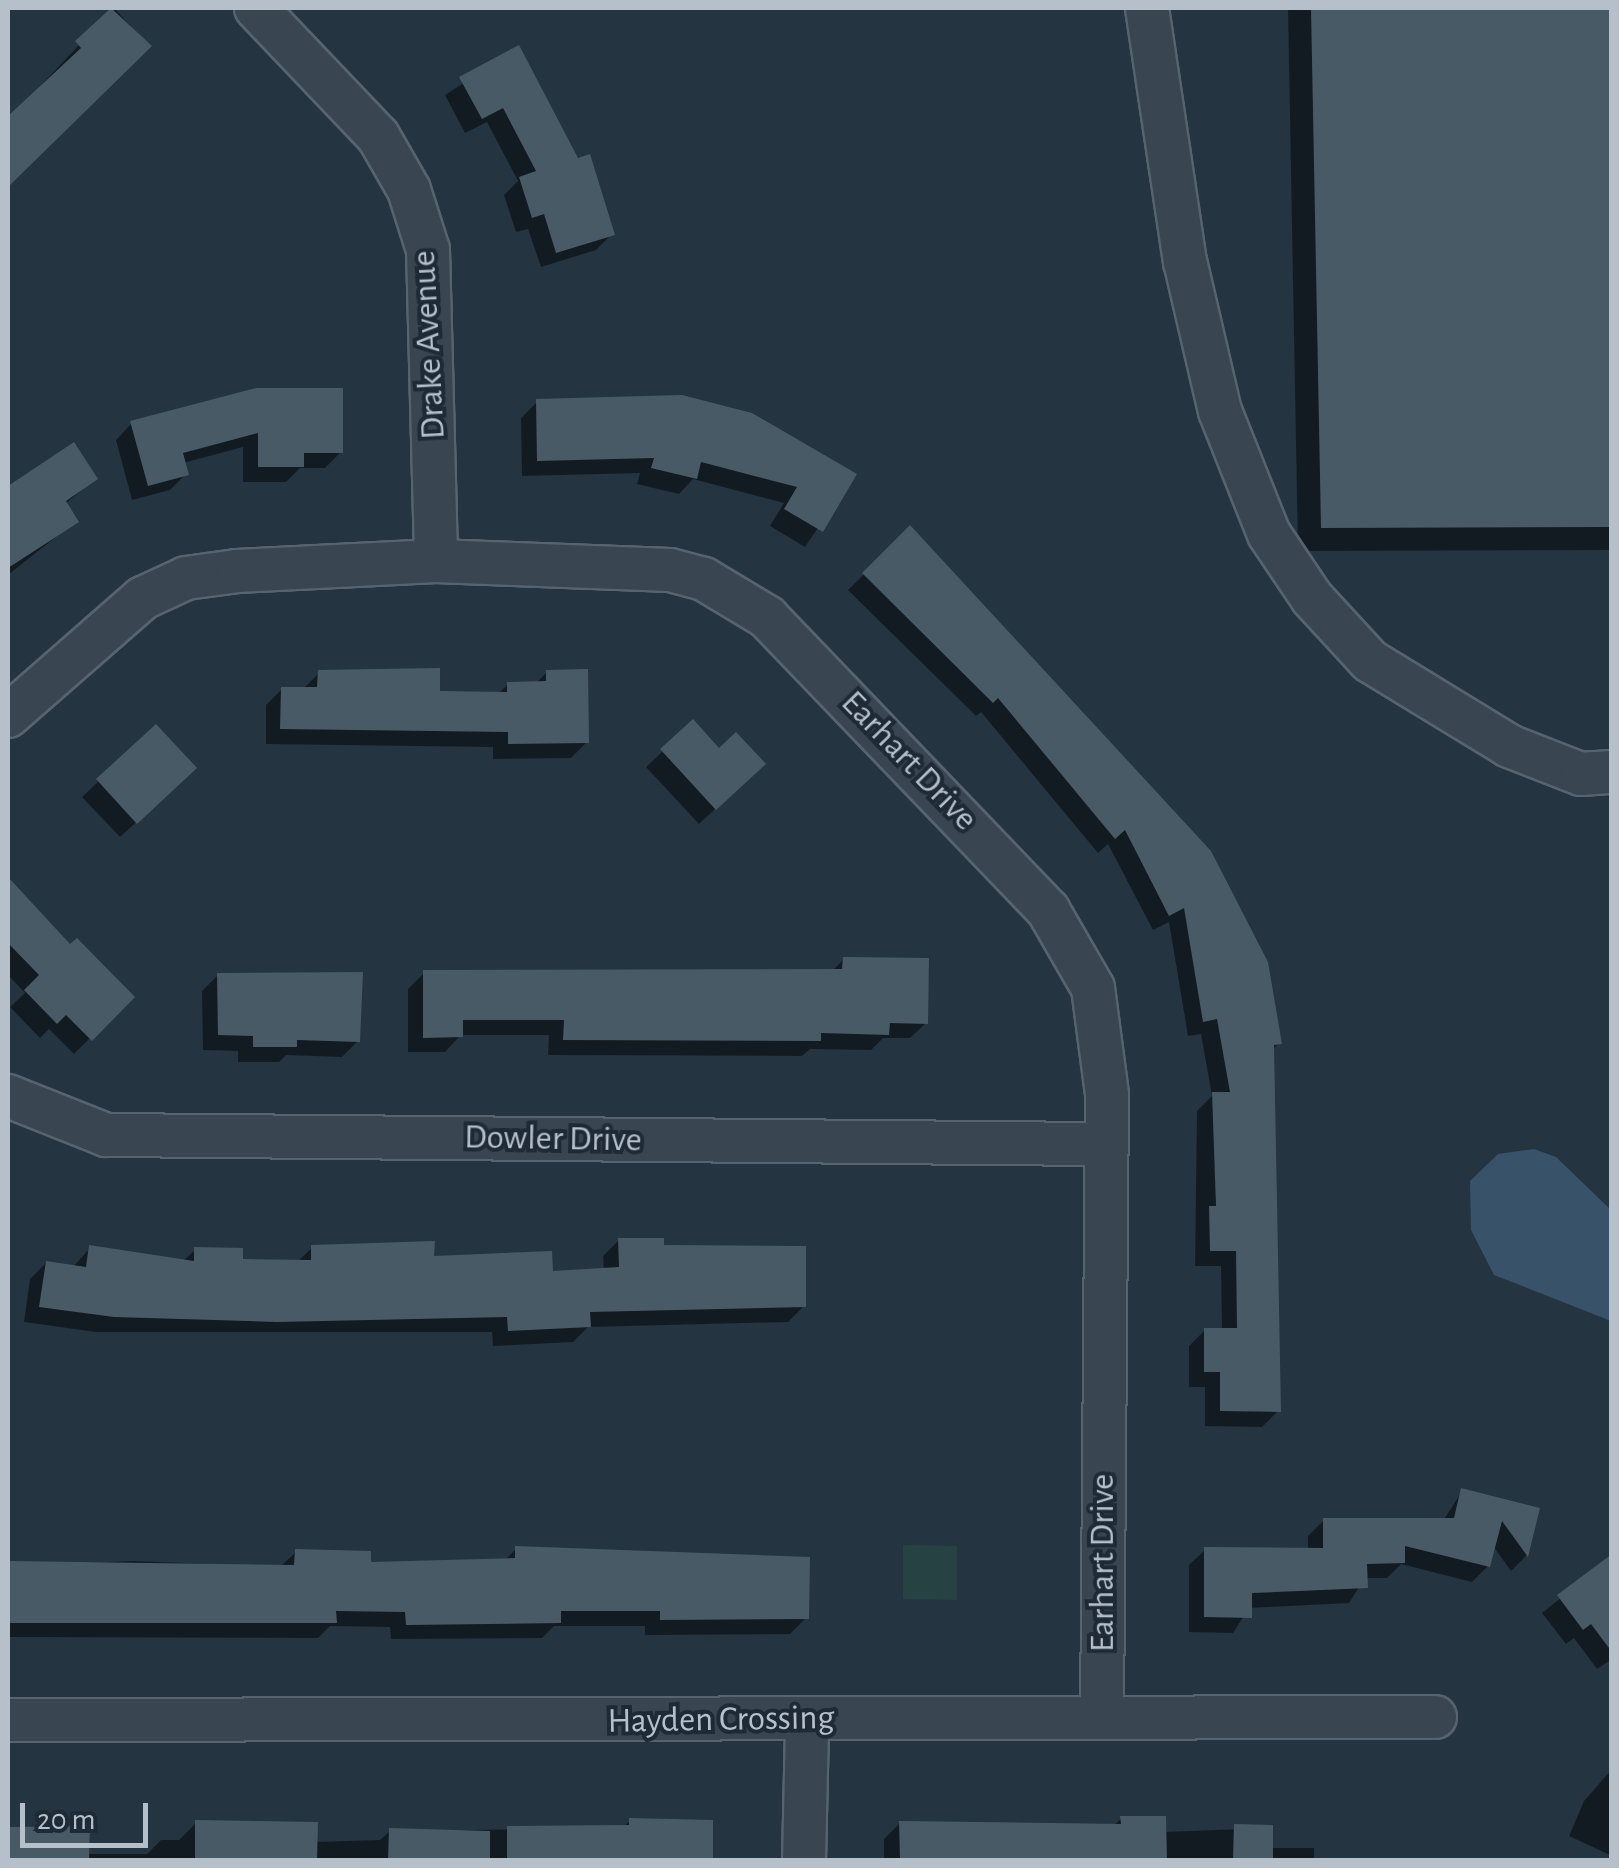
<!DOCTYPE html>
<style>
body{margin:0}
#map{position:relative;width:1619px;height:1868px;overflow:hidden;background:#253441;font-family:"Alegreya Sans",sans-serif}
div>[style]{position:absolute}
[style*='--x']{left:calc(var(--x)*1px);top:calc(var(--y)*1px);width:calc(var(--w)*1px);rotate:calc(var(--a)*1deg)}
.green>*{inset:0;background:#274242}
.water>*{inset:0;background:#385269}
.shadow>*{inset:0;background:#0007}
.building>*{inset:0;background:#495a67}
.roads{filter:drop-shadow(2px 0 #57636e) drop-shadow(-2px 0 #57636e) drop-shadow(0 2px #57636e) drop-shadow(0 -2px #57636e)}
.minor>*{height:42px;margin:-21px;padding:0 21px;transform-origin:21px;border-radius:21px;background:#394551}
span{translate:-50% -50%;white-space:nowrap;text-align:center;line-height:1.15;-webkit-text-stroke:8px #1e2a36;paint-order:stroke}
.street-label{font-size:35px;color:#b6c0cb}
.frame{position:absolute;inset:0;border:10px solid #b6c0cb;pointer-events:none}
.scale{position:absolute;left:20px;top:1803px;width:128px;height:45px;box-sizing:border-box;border:5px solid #b6c0cb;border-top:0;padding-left:12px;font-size:30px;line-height:35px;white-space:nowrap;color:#b6c0cb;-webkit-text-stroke:8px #1e2a36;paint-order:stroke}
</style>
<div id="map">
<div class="green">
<i style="clip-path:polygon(903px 1545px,957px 1546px,957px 1600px,903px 1599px)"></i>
</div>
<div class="water">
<i style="clip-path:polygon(1534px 1149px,1556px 1157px,1611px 1210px,1611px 1321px,1494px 1275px,1471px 1230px,1470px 1181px,1498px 1154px)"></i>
</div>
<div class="shadow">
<i style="clip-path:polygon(114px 8px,149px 46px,8px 183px,8px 120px)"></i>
<i style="clip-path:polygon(1288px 8px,1612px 8px,1612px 550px,1298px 551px)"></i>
<i style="clip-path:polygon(518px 48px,612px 234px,596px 250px,541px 267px,528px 229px,516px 232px,504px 195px,518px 181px,487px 122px,465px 133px,445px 95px)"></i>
<i style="clip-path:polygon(256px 391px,341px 452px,325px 468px,300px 468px,286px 482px,243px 482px,243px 447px,183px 463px,186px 474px,170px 490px,132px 500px,116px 440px,131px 424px)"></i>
<i style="clip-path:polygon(537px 402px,854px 475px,805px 547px,770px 526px,784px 503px,693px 479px,679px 494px,637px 484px,640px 473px,522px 476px,521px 418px)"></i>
<i style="clip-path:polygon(74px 446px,95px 479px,65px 504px,76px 521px,8px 575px,8px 489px)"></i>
<i style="clip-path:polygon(910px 529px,1209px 853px,1279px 1043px,1271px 1051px,1278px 1411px,1262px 1427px,1205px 1426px,1205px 1387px,1189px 1387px,1189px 1346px,1205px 1330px,1222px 1330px,1221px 1266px,1195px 1266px,1197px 1111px,1212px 1096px,1201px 1034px,1188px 1036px,1169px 922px,1153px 930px,1108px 844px,1098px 853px,981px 712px,976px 716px,848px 590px)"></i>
<i style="clip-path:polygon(547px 672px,587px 742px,571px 758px,493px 759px,493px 747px,266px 744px,266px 705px,282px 689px,302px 690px,319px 673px,438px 694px,497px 695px,508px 684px,535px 684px)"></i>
<i style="clip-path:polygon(693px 723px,746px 780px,699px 824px,646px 767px)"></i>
<i style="clip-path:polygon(156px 727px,178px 784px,120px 837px,82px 797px)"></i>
<i style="clip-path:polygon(8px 881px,70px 948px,131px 997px,74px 1054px,49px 1029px,40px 1038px,10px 1007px,25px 993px,8px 975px)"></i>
<i style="clip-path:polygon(844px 959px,926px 1023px,910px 1038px,883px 1038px,871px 1050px,810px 1049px,802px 1056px,548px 1055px,549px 1035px,461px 1035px,445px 1052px,408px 1052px,408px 989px,424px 973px,831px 972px)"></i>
<i style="clip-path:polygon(218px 975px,358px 1041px,342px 1057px,286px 1055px,279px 1062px,238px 1062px,238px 1051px,203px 1050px,202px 991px)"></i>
<i style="clip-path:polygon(619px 1240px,661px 1247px,804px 1306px,788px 1322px,588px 1327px,573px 1342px,493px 1346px,492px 1332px,96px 1332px,24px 1322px,30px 1279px,46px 1263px,73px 1267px,90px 1248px,182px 1262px,195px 1250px,240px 1261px,297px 1262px,312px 1248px,550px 1273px,604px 1271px,603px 1256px)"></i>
<i style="clip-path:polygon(1462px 1491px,1537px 1509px,1526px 1556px,1511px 1571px,1493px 1546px,1488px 1566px,1472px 1582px,1401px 1564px,1387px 1578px,1365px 1578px,1349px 1603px,1249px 1608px,1233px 1633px,1189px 1632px,1189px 1565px,1205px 1550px,1308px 1550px,1308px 1536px,1324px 1520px,1443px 1521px)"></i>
<i style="clip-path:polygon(516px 1549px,806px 1618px,790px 1634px,645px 1635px,645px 1626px,554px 1626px,542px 1638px,391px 1639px,390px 1627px,330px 1626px,318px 1638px,8px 1637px,8px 1566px,133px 1561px,280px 1567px,296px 1552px,369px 1564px,504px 1561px)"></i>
<i style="clip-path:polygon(1612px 1557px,1612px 1659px,1597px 1669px,1574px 1638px,1566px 1644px,1542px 1613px)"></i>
<i style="clip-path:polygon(1612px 1769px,1612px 1856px,1569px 1836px,1584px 1801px)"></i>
<i style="clip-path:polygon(1122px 1818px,1164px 1832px,1270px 1828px,1270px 1848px,1314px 1848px,1314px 1860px,884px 1860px,884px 1839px,900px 1823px,1113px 1826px)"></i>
<i style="clip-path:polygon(630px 1821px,711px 1823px,710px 1860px,8px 1860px,8px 1828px,87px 1829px,87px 1854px,147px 1854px,161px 1840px,179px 1840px,196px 1823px,315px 1842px,380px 1840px,390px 1831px,622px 1828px)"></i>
</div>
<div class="building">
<i style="clip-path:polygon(111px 8px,152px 46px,8px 187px,8px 116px,81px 48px,75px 41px)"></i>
<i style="clip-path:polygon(1311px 8px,1612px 8px,1612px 527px,1321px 528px)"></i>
<i style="clip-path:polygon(519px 45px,578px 158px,590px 154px,615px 235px,556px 253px,544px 214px,532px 218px,519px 177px,536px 171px,503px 108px,482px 119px,459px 77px)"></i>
<i style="clip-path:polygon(256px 388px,343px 388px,343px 453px,304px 453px,304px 467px,258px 467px,258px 433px,183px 453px,189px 475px,148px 486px,130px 421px)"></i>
<i style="clip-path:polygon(682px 395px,752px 413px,857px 474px,823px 532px,784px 509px,797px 487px,701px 462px,697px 479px,651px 468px,654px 458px,537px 461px,536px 399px)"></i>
<i style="clip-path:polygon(74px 442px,98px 479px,66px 501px,79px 522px,8px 568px,8px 486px)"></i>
<i style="clip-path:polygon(910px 525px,1211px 851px,1268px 962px,1282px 1044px,1274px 1045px,1281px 1412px,1220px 1411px,1220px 1372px,1204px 1372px,1204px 1328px,1237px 1328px,1236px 1251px,1210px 1251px,1209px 1206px,1216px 1206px,1212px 1092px,1230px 1092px,1217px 1019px,1203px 1022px,1184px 908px,1169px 916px,1125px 830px,1115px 839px,998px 698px,993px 703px,862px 573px)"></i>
<i style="clip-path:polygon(440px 668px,440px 691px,507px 692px,507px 682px,546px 681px,546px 670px,588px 669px,589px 743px,508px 744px,508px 732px,280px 729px,281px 687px,317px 687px,318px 670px)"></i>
<i style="clip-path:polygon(693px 719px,719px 748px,736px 732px,766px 764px,716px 810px,660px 749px)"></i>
<i style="clip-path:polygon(156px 724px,197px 768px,137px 824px,96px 779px)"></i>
<i style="clip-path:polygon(8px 877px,70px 944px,77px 938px,135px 997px,92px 1041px,66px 1015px,57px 1024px,24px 990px,39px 975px,8px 943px)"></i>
<i style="clip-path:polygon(843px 957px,929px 958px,928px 1024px,890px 1023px,889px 1035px,821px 1033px,821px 1041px,563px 1040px,564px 1020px,463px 1020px,463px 1037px,423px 1038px,423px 970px,842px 969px)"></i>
<i style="clip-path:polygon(363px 972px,360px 1042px,297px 1040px,297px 1047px,253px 1047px,253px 1036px,218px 1035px,217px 973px)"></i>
<i style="clip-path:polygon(618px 1238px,664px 1238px,664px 1245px,806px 1246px,806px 1307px,590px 1312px,591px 1327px,508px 1331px,507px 1317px,277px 1322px,114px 1317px,39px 1307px,46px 1261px,86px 1267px,89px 1245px,194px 1261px,194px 1247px,243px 1248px,243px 1259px,311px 1260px,311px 1245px,435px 1241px,434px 1256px,552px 1251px,553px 1271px,619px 1267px)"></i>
<i style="clip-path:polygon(1461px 1488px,1540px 1508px,1528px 1557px,1502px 1521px,1490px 1567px,1405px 1546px,1405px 1563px,1367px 1564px,1368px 1588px,1252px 1593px,1252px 1618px,1204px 1617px,1204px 1547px,1323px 1548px,1323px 1518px,1454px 1518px)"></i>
<i style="clip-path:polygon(515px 1546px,810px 1557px,809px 1619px,660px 1620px,660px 1611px,561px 1611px,561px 1623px,406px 1625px,405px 1612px,336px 1611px,337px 1623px,8px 1623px,8px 1561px,294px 1565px,295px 1549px,371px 1551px,371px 1562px,515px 1558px)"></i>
<i style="clip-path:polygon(1612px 1554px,1612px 1652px,1591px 1624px,1583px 1630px,1557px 1595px)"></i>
<i style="clip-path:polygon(1120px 1816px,1166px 1816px,1167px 1860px,900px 1860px,899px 1821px,1121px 1824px)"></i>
<i style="clip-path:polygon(629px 1818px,713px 1820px,713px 1860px,507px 1860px,507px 1826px,629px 1825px)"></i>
<i style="clip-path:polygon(195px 1820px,318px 1822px,317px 1860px,195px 1860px)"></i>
<i style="clip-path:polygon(1234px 1824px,1273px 1825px,1273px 1860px,1233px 1860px)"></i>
<i style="clip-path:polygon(90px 1826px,89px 1860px,8px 1860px,8px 1827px)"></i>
<i style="clip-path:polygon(389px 1828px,490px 1831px,490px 1860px,388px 1860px)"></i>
</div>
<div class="roads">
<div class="minor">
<i style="--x:256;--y:8;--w:177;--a:46.4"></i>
<i style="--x:378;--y:136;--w:62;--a:60.1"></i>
<i style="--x:409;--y:190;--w:63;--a:72.4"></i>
<i style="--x:428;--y:250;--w:311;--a:88.5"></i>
<i style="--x:1147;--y:8;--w:256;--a:81.5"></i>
<i style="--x:1185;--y:261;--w:154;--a:76.9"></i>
<i style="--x:1220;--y:411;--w:132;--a:68.3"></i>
<i style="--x:1269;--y:534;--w:77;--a:56.1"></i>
<i style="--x:1312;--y:598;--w:86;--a:47.4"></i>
<i style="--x:1370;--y:661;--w:163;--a:31.4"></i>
<i style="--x:1509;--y:746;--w:77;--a:21.3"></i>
<i style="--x:1581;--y:774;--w:31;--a:-4"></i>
<i style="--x:8;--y:716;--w:179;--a:-41.2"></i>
<i style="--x:143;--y:598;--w:47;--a:-24.9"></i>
<i style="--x:186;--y:578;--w:51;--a:-7.8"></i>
<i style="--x:237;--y:571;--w:199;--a:-2.9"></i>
<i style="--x:436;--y:561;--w:234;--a:2.2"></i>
<i style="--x:670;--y:570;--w:35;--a:15"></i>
<i style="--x:704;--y:579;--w:74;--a:31.1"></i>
<i style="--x:767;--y:617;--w:406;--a:46.2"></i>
<i style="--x:1048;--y:910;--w:90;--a:60"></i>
<i style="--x:1093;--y:988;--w:108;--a:82.5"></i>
<i style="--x:1107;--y:1095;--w:621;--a:90.46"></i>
<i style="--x:8;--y:1096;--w:105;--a:21.7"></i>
<i style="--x:106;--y:1135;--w:1000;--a:0.52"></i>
<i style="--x:8;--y:1720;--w:1427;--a:-0.12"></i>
<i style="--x:804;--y:1860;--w:137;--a:-88.7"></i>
</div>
</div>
<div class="street-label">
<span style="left:429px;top:345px;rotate:-93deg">Drake Avenue</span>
<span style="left:909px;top:761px;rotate:46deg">Earhart Drive</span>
<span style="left:553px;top:1139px;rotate:1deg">Dowler Drive</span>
<span style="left:1103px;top:1563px;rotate:-90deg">Earhart Drive</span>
<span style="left:721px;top:1720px;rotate:-1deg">Hayden Crossing</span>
</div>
<div class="frame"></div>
<div class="scale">20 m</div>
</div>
